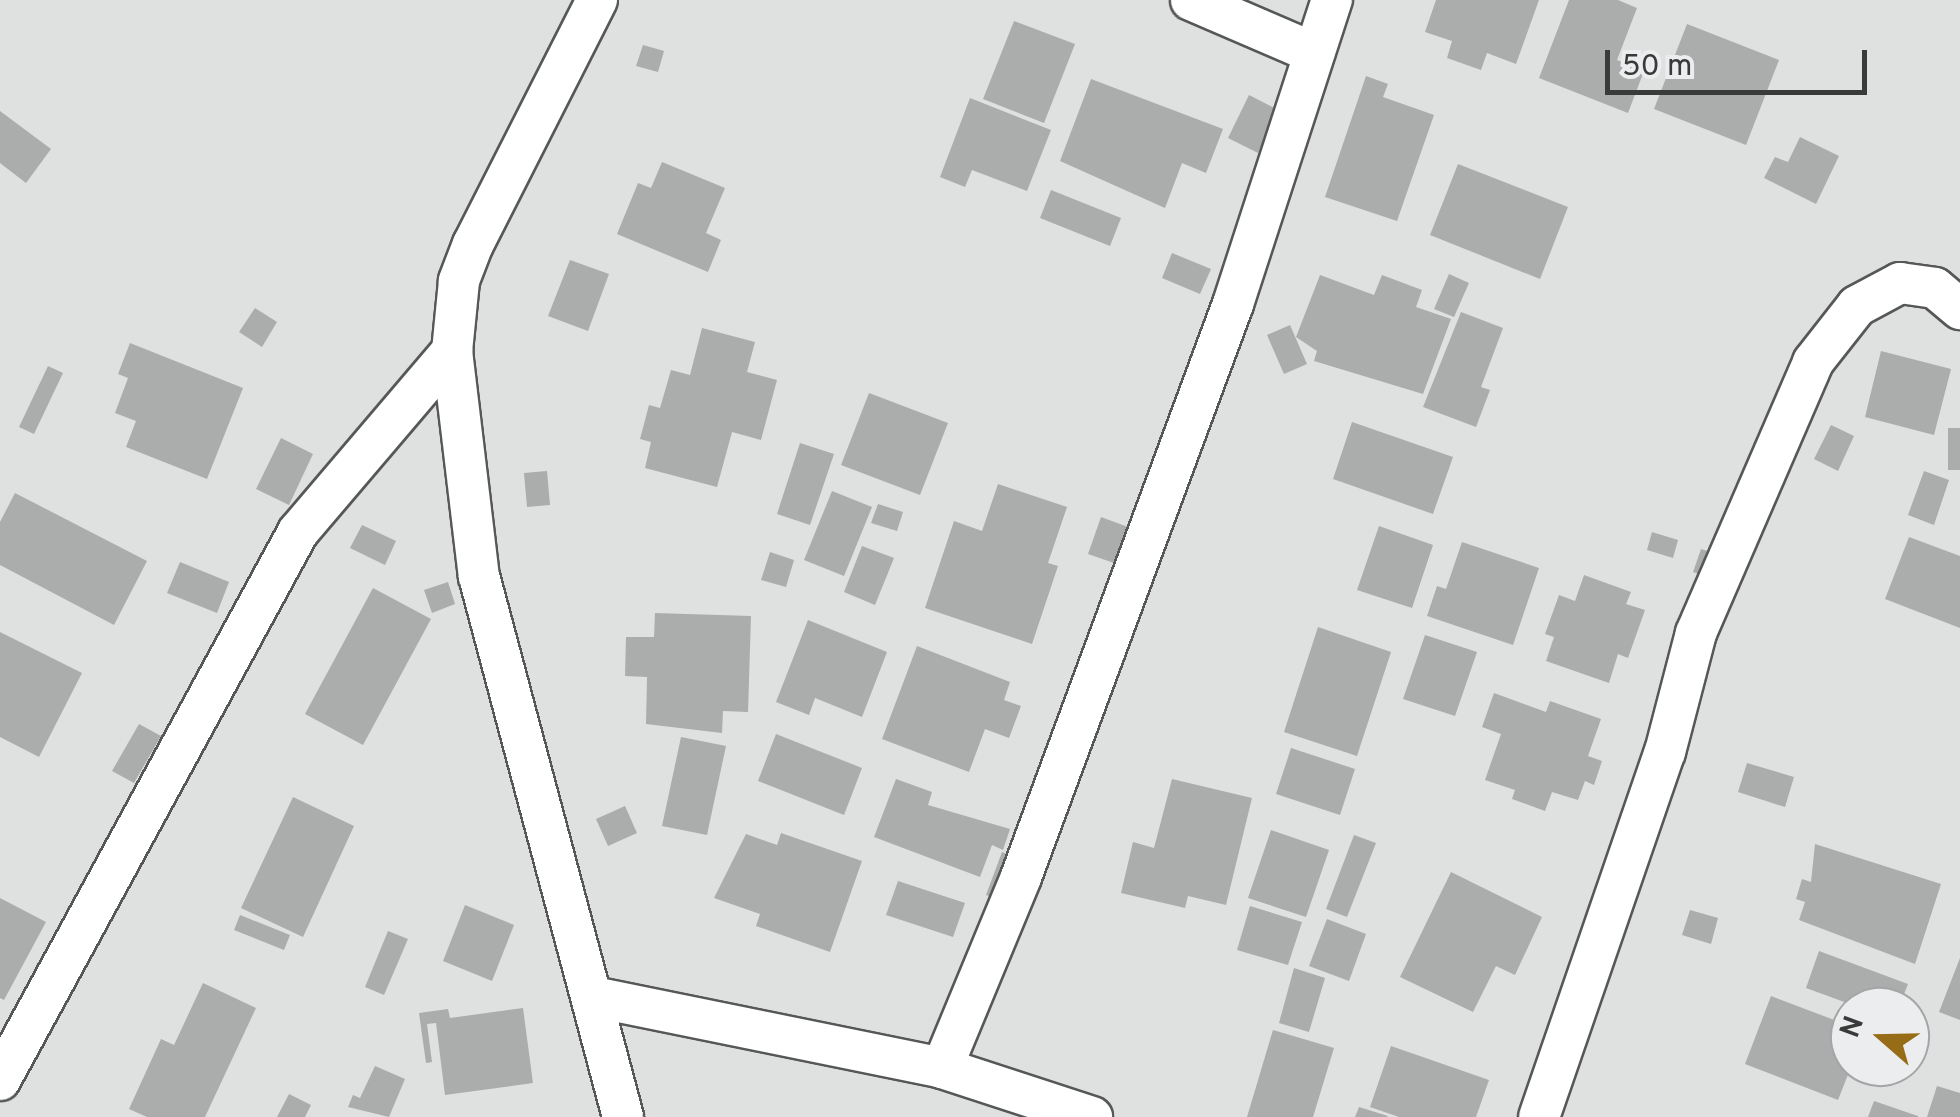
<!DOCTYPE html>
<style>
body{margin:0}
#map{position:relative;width:1960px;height:1117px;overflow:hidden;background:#dfe0e0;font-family:Overpass,sans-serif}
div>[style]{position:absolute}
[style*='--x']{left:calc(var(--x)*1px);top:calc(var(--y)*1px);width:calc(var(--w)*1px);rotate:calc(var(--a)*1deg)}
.building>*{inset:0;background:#abacac}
.roads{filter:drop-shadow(2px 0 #565757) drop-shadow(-2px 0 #565757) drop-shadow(0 2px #565757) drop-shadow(0 -2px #565757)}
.minor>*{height:40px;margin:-20px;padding:0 20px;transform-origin:20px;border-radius:20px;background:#fff}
span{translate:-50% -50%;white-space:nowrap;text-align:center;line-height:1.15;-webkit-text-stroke:8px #ecedee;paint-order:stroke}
.north{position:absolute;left:1830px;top:987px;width:100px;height:100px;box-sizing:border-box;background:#ecedee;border:2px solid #a4a5a6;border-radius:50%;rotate:290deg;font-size:28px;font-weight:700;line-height:40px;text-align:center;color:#393a3a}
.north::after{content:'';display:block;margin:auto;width:35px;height:45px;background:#966c17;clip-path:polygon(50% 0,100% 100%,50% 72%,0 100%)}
.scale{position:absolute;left:1605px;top:50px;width:262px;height:45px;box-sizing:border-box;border:5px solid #393a3a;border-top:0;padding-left:12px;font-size:30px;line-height:35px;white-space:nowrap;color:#393a3a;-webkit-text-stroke:8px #ecedee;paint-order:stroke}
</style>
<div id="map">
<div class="building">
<i style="clip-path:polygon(1436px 0,1539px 0,1516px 64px,1487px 53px,1481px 70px,1447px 58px,1452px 41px,1425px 32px)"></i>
<i style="clip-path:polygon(1569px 0,1618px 0,1637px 8px,1617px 60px,1644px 71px,1628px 113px,1539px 78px)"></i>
<i style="clip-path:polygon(1014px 21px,1075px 44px,1044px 123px,983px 99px)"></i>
<i style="clip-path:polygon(1687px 24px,1779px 60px,1746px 145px,1654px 109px)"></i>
<i style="clip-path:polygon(643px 45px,664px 51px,658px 72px,636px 66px)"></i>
<i style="clip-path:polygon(1366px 76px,1388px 84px,1383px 97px,1434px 115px,1397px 221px,1325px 197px)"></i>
<i style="clip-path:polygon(1091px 79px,1223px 129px,1206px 173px,1182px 163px,1165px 208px,1060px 161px)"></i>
<i style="clip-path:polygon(1249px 95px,1280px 111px,1258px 153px,1228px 138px)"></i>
<i style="clip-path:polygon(970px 98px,1051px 130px,1027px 191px,972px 170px,965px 187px,940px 177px)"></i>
<i style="clip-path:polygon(0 111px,51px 149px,26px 183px,0 163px)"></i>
<i style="clip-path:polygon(1800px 137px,1839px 156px,1816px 204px,1764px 178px,1775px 157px,1788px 162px)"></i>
<i style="clip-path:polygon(662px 162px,725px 188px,706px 233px,721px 240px,708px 272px,617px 234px,638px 183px,651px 188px)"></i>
<i style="clip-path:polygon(1458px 164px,1568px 207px,1540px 279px,1430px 235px)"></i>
<i style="clip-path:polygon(1051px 190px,1121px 218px,1110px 246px,1040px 218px)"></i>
<i style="clip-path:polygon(1172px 253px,1211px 269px,1200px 294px,1162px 278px)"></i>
<i style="clip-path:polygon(570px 260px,609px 274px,588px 331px,548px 316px)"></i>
<i style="clip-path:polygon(1449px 274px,1469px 283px,1454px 317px,1434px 309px)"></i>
<i style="clip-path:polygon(1320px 275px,1374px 295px,1382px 275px,1422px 290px,1416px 307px,1451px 319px,1423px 394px,1314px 361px,1317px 351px,1296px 337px)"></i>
<i style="clip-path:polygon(255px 308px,277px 322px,262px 347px,239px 332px)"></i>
<i style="clip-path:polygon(1461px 312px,1503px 328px,1481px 387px,1490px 390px,1476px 427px,1423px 407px)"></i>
<i style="clip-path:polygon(1290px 325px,1307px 364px,1284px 374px,1267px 335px)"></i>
<i style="clip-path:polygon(702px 328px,755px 342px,747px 372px,777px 380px,761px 440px,732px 432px,717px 487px,645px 468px,651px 442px,640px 439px,649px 405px,660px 408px,671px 370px,690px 375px)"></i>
<i style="clip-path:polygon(130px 343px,243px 388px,207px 479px,126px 447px,136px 421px,115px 413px,128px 378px,118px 374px)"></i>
<i style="clip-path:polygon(1881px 351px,1951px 369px,1934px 435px,1865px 417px)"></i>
<i style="clip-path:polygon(48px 366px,63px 373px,34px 434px,19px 427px)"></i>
<i style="clip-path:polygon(869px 393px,948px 423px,920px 495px,841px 465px)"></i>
<i style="clip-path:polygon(1352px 422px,1453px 457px,1433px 514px,1333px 479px)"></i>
<i style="clip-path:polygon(1831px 425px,1854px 436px,1838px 471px,1814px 459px)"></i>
<i style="clip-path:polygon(1948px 428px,1960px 428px,1960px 470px,1948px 470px)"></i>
<i style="clip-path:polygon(281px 438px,313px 454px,289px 505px,256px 489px)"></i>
<i style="clip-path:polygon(800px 443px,834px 454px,810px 525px,777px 514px)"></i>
<i style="clip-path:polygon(547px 471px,550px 505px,527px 507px,524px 473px)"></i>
<i style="clip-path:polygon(1924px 471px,1949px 480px,1934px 525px,1908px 515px)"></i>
<i style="clip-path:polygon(998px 484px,1067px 507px,1048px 563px,1058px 566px,1032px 644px,925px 608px,954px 521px,982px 531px)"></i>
<i style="clip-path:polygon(832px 491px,872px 507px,844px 576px,804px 560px)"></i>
<i style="clip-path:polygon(15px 493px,147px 561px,114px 625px,0 565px,0 522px)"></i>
<i style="clip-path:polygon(878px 504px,903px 512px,897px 531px,871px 523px)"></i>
<i style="clip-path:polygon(1101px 517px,1128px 527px,1114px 563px,1088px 554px)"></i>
<i style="clip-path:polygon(362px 525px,396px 541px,385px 565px,350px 548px)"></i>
<i style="clip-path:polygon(1379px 526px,1433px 545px,1412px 608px,1357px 590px)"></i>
<i style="clip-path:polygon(1652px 532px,1678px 540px,1673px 558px,1647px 550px)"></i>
<i style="clip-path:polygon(1909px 537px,1960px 556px,1960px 628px,1885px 599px)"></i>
<i style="clip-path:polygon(1462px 542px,1539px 568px,1513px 645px,1427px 616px,1437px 586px,1446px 589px)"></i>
<i style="clip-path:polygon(862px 546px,894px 558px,875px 605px,844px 592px)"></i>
<i style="clip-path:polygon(1701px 549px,1721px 555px,1713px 579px,1693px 572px)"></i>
<i style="clip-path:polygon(770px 552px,794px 560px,786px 587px,761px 580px)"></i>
<i style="clip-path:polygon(180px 562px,229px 582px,217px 613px,167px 593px)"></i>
<i style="clip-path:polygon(1584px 575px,1631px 592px,1626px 604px,1645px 610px,1628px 658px,1618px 654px,1609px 683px,1546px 661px,1554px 637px,1545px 634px,1559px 595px,1575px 601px)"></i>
<i style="clip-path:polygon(448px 582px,455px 604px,432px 613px,424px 590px)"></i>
<i style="clip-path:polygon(373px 588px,431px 619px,363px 745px,305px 714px)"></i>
<i style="clip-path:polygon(655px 613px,751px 616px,748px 712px,723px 711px,722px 733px,646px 724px,647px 677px,625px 676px,626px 637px,654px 637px)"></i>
<i style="clip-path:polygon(808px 620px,887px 652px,862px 717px,815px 698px,809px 715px,776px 702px)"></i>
<i style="clip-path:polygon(1318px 627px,1391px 652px,1357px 756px,1284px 732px)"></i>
<i style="clip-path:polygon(0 632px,82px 673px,39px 757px,0 737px)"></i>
<i style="clip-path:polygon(1425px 635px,1477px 652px,1455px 716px,1403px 699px)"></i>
<i style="clip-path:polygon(917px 646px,1010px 682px,1004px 700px,1021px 706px,1009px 738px,985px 729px,969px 772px,882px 739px)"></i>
<i style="clip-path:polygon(1494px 693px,1546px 712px,1550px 701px,1601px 719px,1588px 756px,1602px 761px,1594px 785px,1585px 781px,1578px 800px,1552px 792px,1545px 811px,1512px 799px,1515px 790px,1485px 780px,1501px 734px,1482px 727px)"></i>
<i style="clip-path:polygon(139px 724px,161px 736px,134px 783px,112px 771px)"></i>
<i style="clip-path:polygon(776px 734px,862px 768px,844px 815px,758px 781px)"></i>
<i style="clip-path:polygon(681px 737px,726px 746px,707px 835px,662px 826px)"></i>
<i style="clip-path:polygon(1291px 748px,1355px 769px,1340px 815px,1276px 794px)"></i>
<i style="clip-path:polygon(1747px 763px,1794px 777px,1785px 807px,1738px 792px)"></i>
<i style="clip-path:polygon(896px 779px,932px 792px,928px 805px,1010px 829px,1003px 850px,992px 845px,980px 877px,874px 837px)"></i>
<i style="clip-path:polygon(1172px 779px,1252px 798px,1226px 905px,1188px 896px,1185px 908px,1121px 893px,1133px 842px,1154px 848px)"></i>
<i style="clip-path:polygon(293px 797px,354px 826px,303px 937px,241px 908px)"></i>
<i style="clip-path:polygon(625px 806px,637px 833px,608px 846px,596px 819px)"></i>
<i style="clip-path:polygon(1271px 830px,1329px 850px,1306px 917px,1248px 898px)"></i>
<i style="clip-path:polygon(781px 833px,862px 861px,830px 952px,756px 926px,760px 914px,714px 898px,746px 834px,777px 845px)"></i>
<i style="clip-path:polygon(1354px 835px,1376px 843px,1347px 917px,1326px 909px)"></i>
<i style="clip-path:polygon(1815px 844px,1941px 884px,1915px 964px,1799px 920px,1805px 902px,1796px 899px,1802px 879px,1811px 882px)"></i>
<i style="clip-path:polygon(1002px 852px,1023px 861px,1007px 903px,986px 895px)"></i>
<i style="clip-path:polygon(1451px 872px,1542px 917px,1515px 975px,1496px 966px,1473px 1012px,1400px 977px)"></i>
<i style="clip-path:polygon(898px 881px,965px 903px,953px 937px,886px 915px)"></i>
<i style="clip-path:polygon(0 898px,46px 922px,4px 1000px,0 998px)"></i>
<i style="clip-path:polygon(465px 905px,514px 925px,492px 981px,443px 961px)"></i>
<i style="clip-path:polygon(1250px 906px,1302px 922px,1288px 965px,1237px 950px)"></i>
<i style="clip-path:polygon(1690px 910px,1718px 918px,1711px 944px,1682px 935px)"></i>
<i style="clip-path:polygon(240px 915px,290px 935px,284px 950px,234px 930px)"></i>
<i style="clip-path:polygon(1327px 919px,1366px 934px,1349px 981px,1309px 966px)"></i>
<i style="clip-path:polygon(388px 931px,408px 939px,384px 995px,365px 987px)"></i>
<i style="clip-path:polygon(1819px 951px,1908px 984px,1899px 1007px,1858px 1007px,1806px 988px)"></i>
<i style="clip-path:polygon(1960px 958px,1960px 1020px,1939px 1012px)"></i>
<i style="clip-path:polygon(1294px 968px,1325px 978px,1309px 1032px,1279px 1023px)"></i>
<i style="clip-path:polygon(203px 983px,256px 1008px,205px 1117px,147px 1117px,129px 1109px,161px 1039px,174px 1045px)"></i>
<i style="clip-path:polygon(1771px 996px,1850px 1026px,1851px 1067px,1838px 1100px,1745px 1064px)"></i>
<i style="clip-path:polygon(523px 1008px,533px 1083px,445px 1095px,436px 1023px,427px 1024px,432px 1062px,426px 1063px,419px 1013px,448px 1009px,450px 1018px)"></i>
<i style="clip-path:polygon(1273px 1030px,1334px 1048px,1313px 1117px,1247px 1117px)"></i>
<i style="clip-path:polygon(1391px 1046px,1489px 1080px,1476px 1117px,1399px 1117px,1370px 1107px)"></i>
<i style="clip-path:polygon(375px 1066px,405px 1079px,389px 1117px,348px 1107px,353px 1095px,360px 1098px)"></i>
<i style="clip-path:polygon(1937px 1086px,1960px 1093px,1960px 1117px,1927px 1117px)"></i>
<i style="clip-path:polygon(289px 1094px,311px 1105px,305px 1117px,277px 1117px)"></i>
<i style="clip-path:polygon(1874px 1101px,1918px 1116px,1918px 1117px,1868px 1117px)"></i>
<i style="clip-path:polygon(1359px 1107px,1388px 1116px,1387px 1117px,1355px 1117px)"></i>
</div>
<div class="roads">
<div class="minor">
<i style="--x:597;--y:0;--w:274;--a:116.9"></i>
<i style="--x:473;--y:244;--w:40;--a:111"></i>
<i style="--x:459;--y:281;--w:70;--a:95.7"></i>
<i style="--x:452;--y:351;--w:227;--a:83.2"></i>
<i style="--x:479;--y:576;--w:560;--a:75.09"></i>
<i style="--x:1191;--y:0;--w:134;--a:23.3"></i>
<i style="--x:594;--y:997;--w:355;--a:11.5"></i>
<i style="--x:942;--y:1068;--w:158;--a:18.1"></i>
<i style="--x:942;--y:1068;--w:207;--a:-67.5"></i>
<i style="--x:1021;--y:877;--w:611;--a:-69.7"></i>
<i style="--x:1233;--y:304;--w:320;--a:-72"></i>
<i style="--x:0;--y:1080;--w:624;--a:-61.46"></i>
<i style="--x:298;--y:532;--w:238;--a:-49.6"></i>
<i style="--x:1539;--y:1117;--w:386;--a:-71"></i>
<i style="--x:1665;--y:752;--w:123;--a:-75.4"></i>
<i style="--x:1696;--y:633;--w:295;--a:-66.6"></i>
<i style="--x:1813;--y:362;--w:71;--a:-51.8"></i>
<i style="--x:1857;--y:306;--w:49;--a:-28.1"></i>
<i style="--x:1900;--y:283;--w:35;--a:8"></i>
<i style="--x:1935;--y:288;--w:33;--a:40"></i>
</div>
</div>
<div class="north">N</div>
<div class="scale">50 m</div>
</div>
